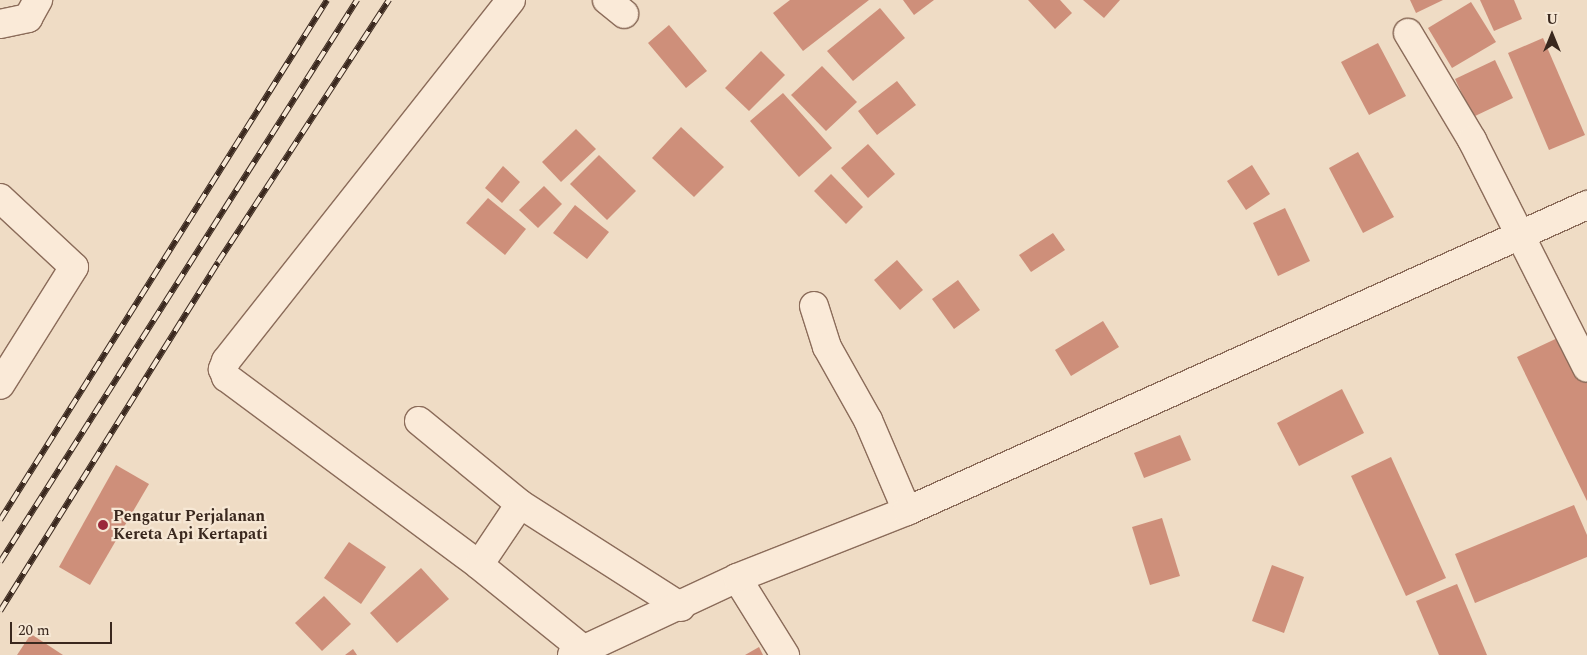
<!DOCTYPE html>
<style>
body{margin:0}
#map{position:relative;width:1587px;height:655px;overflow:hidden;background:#efdcc5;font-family:Spectral,serif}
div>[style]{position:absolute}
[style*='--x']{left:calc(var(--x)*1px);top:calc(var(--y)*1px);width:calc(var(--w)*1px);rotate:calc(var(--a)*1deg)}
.building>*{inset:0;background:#ce8f7a}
.roads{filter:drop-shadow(1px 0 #8b6c5a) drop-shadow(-1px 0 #8b6c5a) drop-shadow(0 1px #8b6c5a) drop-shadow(0 -1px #8b6c5a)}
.minor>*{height:28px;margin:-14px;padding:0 14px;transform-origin:14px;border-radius:14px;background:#faead8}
.rail>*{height:5.5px;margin-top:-2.75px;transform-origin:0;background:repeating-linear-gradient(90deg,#f6e7d4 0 11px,#3a281e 0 22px);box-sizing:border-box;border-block:1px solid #3a281e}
.dots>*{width:14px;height:14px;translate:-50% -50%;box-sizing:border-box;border:2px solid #f6e7d4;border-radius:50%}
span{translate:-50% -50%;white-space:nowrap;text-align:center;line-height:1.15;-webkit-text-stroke:4.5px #f6e7d4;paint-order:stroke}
.poi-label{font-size:16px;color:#3a281e;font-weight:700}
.left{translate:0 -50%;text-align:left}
.north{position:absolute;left:1527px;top:10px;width:50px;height:50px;-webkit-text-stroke:4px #f6e7d4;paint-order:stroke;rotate:0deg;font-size:14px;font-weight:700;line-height:20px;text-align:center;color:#3a281e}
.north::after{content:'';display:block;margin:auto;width:18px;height:22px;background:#3a281e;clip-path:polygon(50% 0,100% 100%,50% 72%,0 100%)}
.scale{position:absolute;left:10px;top:622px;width:102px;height:22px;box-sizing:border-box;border:2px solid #3a281e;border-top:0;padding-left:6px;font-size:15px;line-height:18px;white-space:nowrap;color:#3a281e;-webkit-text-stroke:4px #f6e7d4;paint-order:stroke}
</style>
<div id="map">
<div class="building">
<i style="clip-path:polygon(790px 0,869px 0,803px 51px,773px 13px)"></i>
<i style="clip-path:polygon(903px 0,934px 0,914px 15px)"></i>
<i style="clip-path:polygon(1028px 0,1060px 0,1072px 13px,1055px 29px)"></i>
<i style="clip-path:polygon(1083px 0,1120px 0,1104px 18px)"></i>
<i style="clip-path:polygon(1410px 0,1443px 0,1416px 13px)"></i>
<i style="clip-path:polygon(1480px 0,1514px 0,1522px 19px,1494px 31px)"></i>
<i style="clip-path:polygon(1471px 2px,1496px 42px,1452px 68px,1428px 28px)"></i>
<i style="clip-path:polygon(880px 8px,905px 38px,853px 81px,827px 51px)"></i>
<i style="clip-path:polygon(669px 25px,707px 71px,686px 88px,648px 43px)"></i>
<i style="clip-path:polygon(1543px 38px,1585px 135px,1549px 150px,1508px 53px)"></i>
<i style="clip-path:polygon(1378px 43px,1406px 96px,1369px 115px,1341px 62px)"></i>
<i style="clip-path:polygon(761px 51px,785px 75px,749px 111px,725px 88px)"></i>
<i style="clip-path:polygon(1495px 60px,1513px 98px,1473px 117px,1455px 79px)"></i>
<i style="clip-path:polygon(822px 66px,857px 102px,826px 131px,791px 95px)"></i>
<i style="clip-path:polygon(897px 81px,916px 105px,877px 135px,858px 111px)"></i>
<i style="clip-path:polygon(783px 93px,832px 148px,799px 177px,750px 121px)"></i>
<i style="clip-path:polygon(681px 127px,724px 167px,694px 197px,652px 158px)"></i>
<i style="clip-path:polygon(576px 129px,596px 149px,561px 182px,542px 162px)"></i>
<i style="clip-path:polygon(868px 144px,895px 174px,868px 198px,841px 168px)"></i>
<i style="clip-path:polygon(1358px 152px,1394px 217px,1363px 233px,1329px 168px)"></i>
<i style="clip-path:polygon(599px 155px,636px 191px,607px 220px,570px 184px)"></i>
<i style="clip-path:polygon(1252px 165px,1270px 194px,1246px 210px,1227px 181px)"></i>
<i style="clip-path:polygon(503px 166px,520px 182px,502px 203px,485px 188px)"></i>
<i style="clip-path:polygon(831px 174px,863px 207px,846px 224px,814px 191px)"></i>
<i style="clip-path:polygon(544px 186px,562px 204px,538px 228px,519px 210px)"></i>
<i style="clip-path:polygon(488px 198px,526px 229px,505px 255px,466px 223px)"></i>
<i style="clip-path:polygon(575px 205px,609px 232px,587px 259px,553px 233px)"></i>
<i style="clip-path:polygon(1285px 208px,1310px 261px,1278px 276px,1253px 223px)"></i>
<i style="clip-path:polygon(1053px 233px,1065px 250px,1031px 272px,1019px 255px)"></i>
<i style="clip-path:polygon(897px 260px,923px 290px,900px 310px,874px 280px)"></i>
<i style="clip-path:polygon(958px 280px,980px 310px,954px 329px,932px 299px)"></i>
<i style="clip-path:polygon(1103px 321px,1119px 347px,1071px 376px,1055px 350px)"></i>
<i style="clip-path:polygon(1566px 334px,1587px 376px,1587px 501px,1517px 357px)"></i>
<i style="clip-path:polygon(1342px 389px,1364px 433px,1299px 466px,1277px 423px)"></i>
<i style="clip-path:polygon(1180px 435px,1191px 460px,1144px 478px,1134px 453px)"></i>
<i style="clip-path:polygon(1391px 457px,1446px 578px,1406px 596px,1351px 476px)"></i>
<i style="clip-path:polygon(116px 465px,149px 484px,90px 585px,59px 567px)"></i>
<i style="clip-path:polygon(1574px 505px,1587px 535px,1587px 557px,1475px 603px,1455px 554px)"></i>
<i style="clip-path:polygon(1162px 518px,1180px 576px,1150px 585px,1132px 527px)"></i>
<i style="clip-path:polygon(349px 542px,386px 567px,361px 604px,324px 578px)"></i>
<i style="clip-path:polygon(1272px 565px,1304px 577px,1284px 633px,1252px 621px)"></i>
<i style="clip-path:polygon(421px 568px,449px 599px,397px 643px,370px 613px)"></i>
<i style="clip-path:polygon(1457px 584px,1487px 655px,1439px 655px,1416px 601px)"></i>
<i style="clip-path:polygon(324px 596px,351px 624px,322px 651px,295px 623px)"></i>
<i style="clip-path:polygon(31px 634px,63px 655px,17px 655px)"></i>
<i style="clip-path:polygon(759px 647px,763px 655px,745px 655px)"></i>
<i style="clip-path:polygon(353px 649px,357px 655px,345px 655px)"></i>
</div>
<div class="roads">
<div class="minor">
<i style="--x:511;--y:0;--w:460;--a:128.3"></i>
<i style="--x:226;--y:361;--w:9;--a:111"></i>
<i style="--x:223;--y:369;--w:9;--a:69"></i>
<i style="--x:226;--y:377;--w:315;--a:36.6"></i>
<i style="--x:479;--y:565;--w:135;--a:39"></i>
<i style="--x:607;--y:0;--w:22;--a:39"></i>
<i style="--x:0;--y:24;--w:29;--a:-12"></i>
<i style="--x:28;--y:18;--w:21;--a:-61"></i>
<i style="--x:1408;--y:33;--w:125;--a:59.1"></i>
<i style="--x:1472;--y:140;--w:255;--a:63.2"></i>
<i style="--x:0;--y:198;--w:101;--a:43"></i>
<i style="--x:74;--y:267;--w:139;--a:122.1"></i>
<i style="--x:814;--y:306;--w:43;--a:72.4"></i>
<i style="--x:827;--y:347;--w:84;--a:60.7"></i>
<i style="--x:868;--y:420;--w:99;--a:66.8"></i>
<i style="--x:419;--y:421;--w:131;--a:39.4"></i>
<i style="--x:520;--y:504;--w:191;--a:32.6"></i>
<i style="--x:479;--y:565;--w:73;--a:-56.1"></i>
<i style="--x:737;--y:578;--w:91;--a:58.1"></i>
<i style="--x:572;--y:655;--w:182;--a:-25"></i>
<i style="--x:737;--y:578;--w:183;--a:-21.5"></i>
<i style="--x:907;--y:511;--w:746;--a:-24.23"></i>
</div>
</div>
<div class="rail">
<i style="--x:0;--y:520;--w:614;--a:-57.84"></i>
<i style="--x:0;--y:562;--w:666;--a:-57.58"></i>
<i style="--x:0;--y:611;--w:411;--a:-58"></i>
<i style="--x:218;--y:262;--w:313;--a:-56.9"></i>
</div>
<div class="dots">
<i style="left:103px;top:525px;background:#9b293c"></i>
</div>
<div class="poi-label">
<span class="left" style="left:113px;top:525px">Pengatur Perjalanan<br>Kereta Api Kertapati</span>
</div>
<div class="north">U</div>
<div class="scale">20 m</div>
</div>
